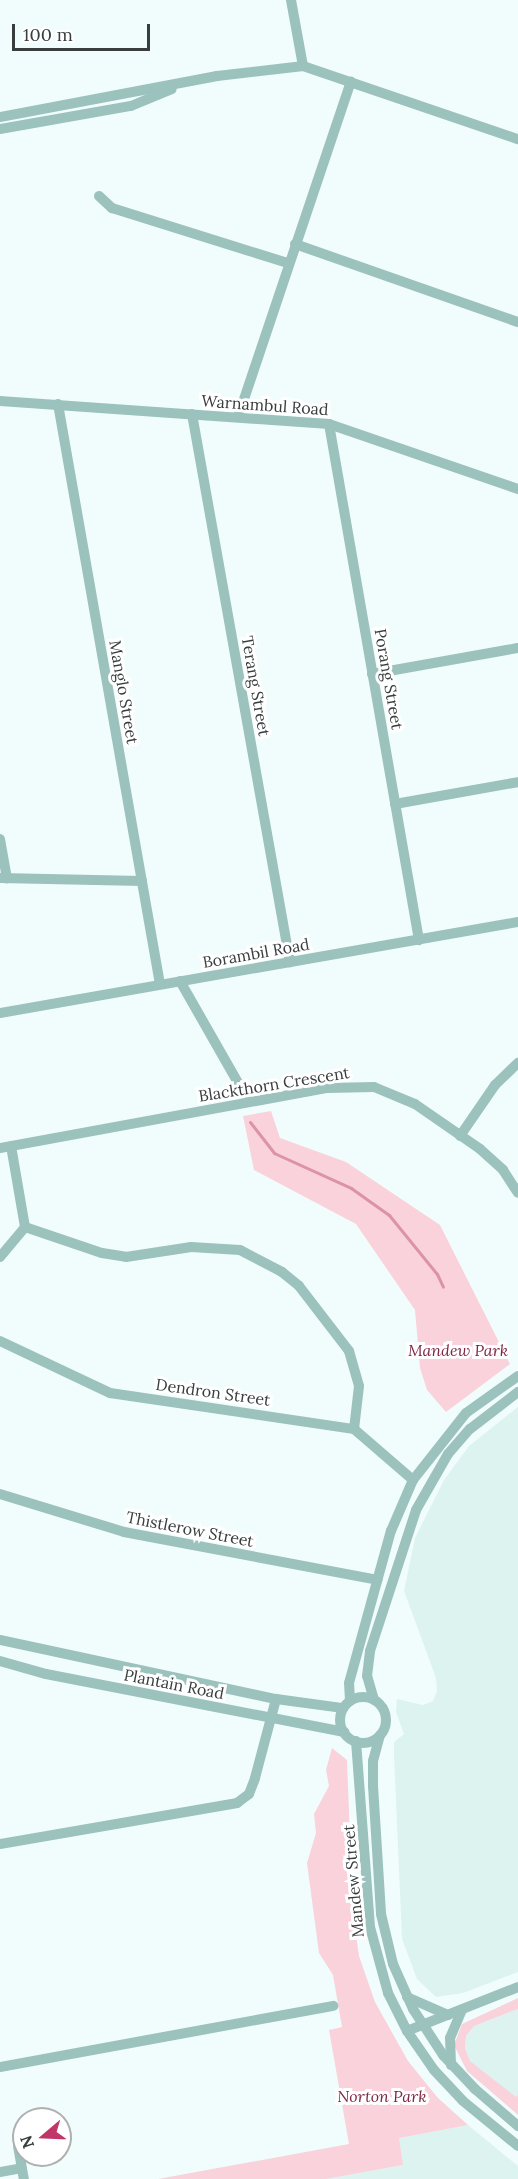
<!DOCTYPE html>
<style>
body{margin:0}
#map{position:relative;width:518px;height:2179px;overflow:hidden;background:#f1fdfc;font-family:Lora,serif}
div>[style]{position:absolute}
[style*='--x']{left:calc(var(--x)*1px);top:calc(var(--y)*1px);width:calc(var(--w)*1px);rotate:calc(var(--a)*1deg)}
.built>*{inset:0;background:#ddf3f0}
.green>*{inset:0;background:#f9d2db}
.stream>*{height:3px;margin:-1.5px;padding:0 1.5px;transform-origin:1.5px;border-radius:1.5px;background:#dc93a5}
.minor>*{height:10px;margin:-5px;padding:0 5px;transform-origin:5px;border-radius:5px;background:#9cc2be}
.minor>.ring{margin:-5px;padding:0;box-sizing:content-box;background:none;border:10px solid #9cc2be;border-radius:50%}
span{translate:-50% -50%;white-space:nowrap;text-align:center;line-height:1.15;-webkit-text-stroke:6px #fff;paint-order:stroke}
.street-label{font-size:16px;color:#383d3d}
.park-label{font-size:16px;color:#7d2745;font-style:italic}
.north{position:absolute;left:12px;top:2107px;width:60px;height:60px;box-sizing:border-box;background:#fff;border:2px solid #afb1b1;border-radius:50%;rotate:251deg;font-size:16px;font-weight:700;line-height:24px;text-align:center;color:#383d3d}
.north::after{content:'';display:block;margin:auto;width:21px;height:27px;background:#c23568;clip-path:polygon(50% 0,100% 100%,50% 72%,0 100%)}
.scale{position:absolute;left:12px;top:24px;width:138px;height:27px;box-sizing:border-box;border:3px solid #383d3d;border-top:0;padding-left:8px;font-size:18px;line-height:21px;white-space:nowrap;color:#383d3d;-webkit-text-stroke:4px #fff;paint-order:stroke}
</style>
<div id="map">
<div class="built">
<i style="clip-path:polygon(518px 1407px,518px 1972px,463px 1993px,436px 1997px,417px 1979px,402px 1939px,394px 1756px,394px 1742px,404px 1734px,396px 1712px,397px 1699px,423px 1705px,433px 1701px,437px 1691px,436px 1678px,404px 1591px,415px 1538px,444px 1480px,469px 1446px)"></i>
<i style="clip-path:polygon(518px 2009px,518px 2099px,470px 2061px,465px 2048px,466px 2036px,474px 2026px)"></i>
<i style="clip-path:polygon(468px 2125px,518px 2166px,518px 2179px,326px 2179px,403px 2165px,398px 2138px)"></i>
</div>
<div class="green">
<i style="clip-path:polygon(271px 1111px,280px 1138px,346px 1162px,440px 1225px,510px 1364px,446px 1412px,427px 1390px,420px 1368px,415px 1310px,356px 1224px,254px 1170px,243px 1116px)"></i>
<i style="clip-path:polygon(332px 1748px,347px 1760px,353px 1914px,359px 1956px,375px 2002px,408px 2061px,438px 2098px,468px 2125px,399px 2138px,403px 2165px,326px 2179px,158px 2179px,349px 2144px,329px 2030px,342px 2027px,333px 1975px,319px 1953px,307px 1863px,316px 1833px,314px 1814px,329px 1786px,326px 1770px)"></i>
<i style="clip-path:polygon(518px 1998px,518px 2009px,474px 2026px,466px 2036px,465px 2048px,470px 2061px,516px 2097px,518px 2095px,518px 2115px,467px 2071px,454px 2045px,462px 2024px)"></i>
</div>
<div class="stream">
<i style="--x:250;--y:1122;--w:39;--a:52"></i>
<i style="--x:274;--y:1153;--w:85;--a:24.4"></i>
<i style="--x:351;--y:1188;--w:47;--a:35.4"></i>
<i style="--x:389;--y:1215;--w:76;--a:50.9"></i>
<i style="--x:437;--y:1274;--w:14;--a:65"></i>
</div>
<div class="minor">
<i style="--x:291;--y:0;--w:67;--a:79.7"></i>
<i style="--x:0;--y:117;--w:221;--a:-10.7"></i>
<i style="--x:217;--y:76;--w:87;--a:-6.6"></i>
<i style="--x:303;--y:66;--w:227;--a:18.8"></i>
<i style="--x:0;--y:129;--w:133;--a:-10"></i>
<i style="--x:131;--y:106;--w:44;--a:-22.5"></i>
<i style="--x:99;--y:196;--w:18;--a:43"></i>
<i style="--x:112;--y:208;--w:184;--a:17.4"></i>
<i style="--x:295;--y:244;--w:236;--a:19.3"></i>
<i style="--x:0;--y:401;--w:330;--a:4"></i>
<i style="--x:329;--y:424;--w:200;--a:19"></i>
<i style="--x:58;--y:404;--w:589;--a:80.03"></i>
<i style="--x:192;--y:414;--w:557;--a:79.86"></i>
<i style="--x:238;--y:417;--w:354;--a:-71.4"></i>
<i style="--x:329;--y:424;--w:524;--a:80.11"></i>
<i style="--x:372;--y:674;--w:148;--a:-10.1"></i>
<i style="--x:395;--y:804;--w:125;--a:-10.1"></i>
<i style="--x:0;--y:839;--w:40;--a:80"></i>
<i style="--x:0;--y:878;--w:142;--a:1.2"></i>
<i style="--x:180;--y:981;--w:139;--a:60.3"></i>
<i style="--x:0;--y:1013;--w:526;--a:-9.96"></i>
<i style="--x:460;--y:1136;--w:62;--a:-55.5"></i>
<i style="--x:495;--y:1085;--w:32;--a:-44"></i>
<i style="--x:0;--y:1148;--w:333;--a:-10.4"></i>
<i style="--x:328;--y:1088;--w:46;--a:-1.2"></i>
<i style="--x:374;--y:1087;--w:44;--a:22.5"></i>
<i style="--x:415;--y:1104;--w:79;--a:34.7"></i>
<i style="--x:480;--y:1149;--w:31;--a:42"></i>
<i style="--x:503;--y:1170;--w:27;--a:57"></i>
<i style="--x:25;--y:1227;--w:81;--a:18.7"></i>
<i style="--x:102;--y:1253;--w:24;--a:9"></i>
<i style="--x:126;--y:1257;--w:66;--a:-8.7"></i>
<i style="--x:191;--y:1247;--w:49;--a:3.5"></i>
<i style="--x:240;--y:1250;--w:47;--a:27.6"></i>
<i style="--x:282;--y:1272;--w:22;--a:39"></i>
<i style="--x:299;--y:1286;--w:82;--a:52.4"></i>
<i style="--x:349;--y:1351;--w:36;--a:74"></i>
<i style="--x:359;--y:1386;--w:43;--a:96.6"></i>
<i style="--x:0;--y:1257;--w:39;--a:-50"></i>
<i style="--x:25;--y:1227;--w:82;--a:-99.8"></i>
<i style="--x:0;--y:1341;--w:122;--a:25.3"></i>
<i style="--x:110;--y:1393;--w:247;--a:8.4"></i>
<i style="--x:354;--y:1429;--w:78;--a:40.8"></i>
<i style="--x:0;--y:1494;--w:130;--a:17"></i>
<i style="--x:124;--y:1532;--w:258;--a:10.7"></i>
<i style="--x:0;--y:1640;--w:282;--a:12.1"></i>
<i style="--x:276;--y:1699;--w:68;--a:7.7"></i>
<i style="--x:0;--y:1661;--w:48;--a:15.8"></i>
<i style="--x:46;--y:1674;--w:304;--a:11"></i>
<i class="ring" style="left:340px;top:1697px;width:36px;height:36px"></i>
<i style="--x:374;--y:1700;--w:25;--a:-106"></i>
<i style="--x:367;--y:1676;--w:25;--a:-83"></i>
<i style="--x:370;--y:1651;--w:148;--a:-71.9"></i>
<i style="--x:416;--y:1510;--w:64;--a:-60.3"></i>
<i style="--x:448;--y:1454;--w:33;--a:-49"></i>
<i style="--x:470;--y:1429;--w:61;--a:-37.6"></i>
<i style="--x:350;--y:1701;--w:18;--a:-93"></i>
<i style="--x:349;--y:1683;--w:158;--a:-74.6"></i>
<i style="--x:391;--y:1531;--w:56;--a:-66.7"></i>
<i style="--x:413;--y:1480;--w:85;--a:-51.7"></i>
<i style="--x:466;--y:1413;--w:64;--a:-35.4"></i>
<i style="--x:380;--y:1735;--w:27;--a:105"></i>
<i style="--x:373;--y:1761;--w:25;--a:90"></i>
<i style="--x:373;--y:1786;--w:128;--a:86.4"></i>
<i style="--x:381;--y:1914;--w:51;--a:76.5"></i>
<i style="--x:393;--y:1964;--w:49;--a:66"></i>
<i style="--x:413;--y:2009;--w:55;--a:56.9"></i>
<i style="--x:443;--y:2055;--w:47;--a:46.7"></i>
<i style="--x:475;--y:2089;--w:57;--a:40.7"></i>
<i style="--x:356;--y:1741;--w:187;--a:85.7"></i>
<i style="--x:370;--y:1927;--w:68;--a:74.7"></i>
<i style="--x:388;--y:1993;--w:42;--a:63.4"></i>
<i style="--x:407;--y:2031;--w:47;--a:55.3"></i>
<i style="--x:434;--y:2070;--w:42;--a:46.9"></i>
<i style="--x:463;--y:2101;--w:71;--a:39.3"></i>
<i style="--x:0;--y:1844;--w:241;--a:-9.8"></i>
<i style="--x:237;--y:1803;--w:15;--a:-37"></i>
<i style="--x:249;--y:1794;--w:17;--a:-69"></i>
<i style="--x:255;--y:1778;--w:82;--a:-75.1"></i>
<i style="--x:407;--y:1997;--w:45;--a:23.7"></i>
<i style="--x:407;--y:2031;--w:119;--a:-21.6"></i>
<i style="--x:451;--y:2065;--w:27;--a:-92"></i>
<i style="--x:450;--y:2038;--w:30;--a:-67"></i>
<i style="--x:0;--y:2067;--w:339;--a:-10.4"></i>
<i style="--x:18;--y:2146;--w:34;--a:80"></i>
<i style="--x:0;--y:2172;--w:22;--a:-10"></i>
</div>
<div class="street-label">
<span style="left:265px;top:405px;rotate:4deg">Warnambul Road</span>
<span style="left:389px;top:679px;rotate:80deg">Porang Street</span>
<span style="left:256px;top:686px;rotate:80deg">Terang Street</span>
<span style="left:124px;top:692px;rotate:80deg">Manglo Street</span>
<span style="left:256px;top:953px;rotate:-10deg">Borambil Road</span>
<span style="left:274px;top:1084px;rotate:-9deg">Blackthorn Crescent</span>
<span style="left:213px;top:1392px;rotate:8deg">Dendron Street</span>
<span style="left:190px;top:1529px;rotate:11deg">Thistlerow Street</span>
<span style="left:174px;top:1684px;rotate:11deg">Plantain Road</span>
<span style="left:353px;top:1881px;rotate:-95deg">Mandew Street</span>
</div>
<div class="park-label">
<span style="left:458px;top:1350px">Mandew Park</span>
<span style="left:382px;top:2096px">Norton Park</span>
</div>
<div class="north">N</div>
<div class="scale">100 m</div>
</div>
